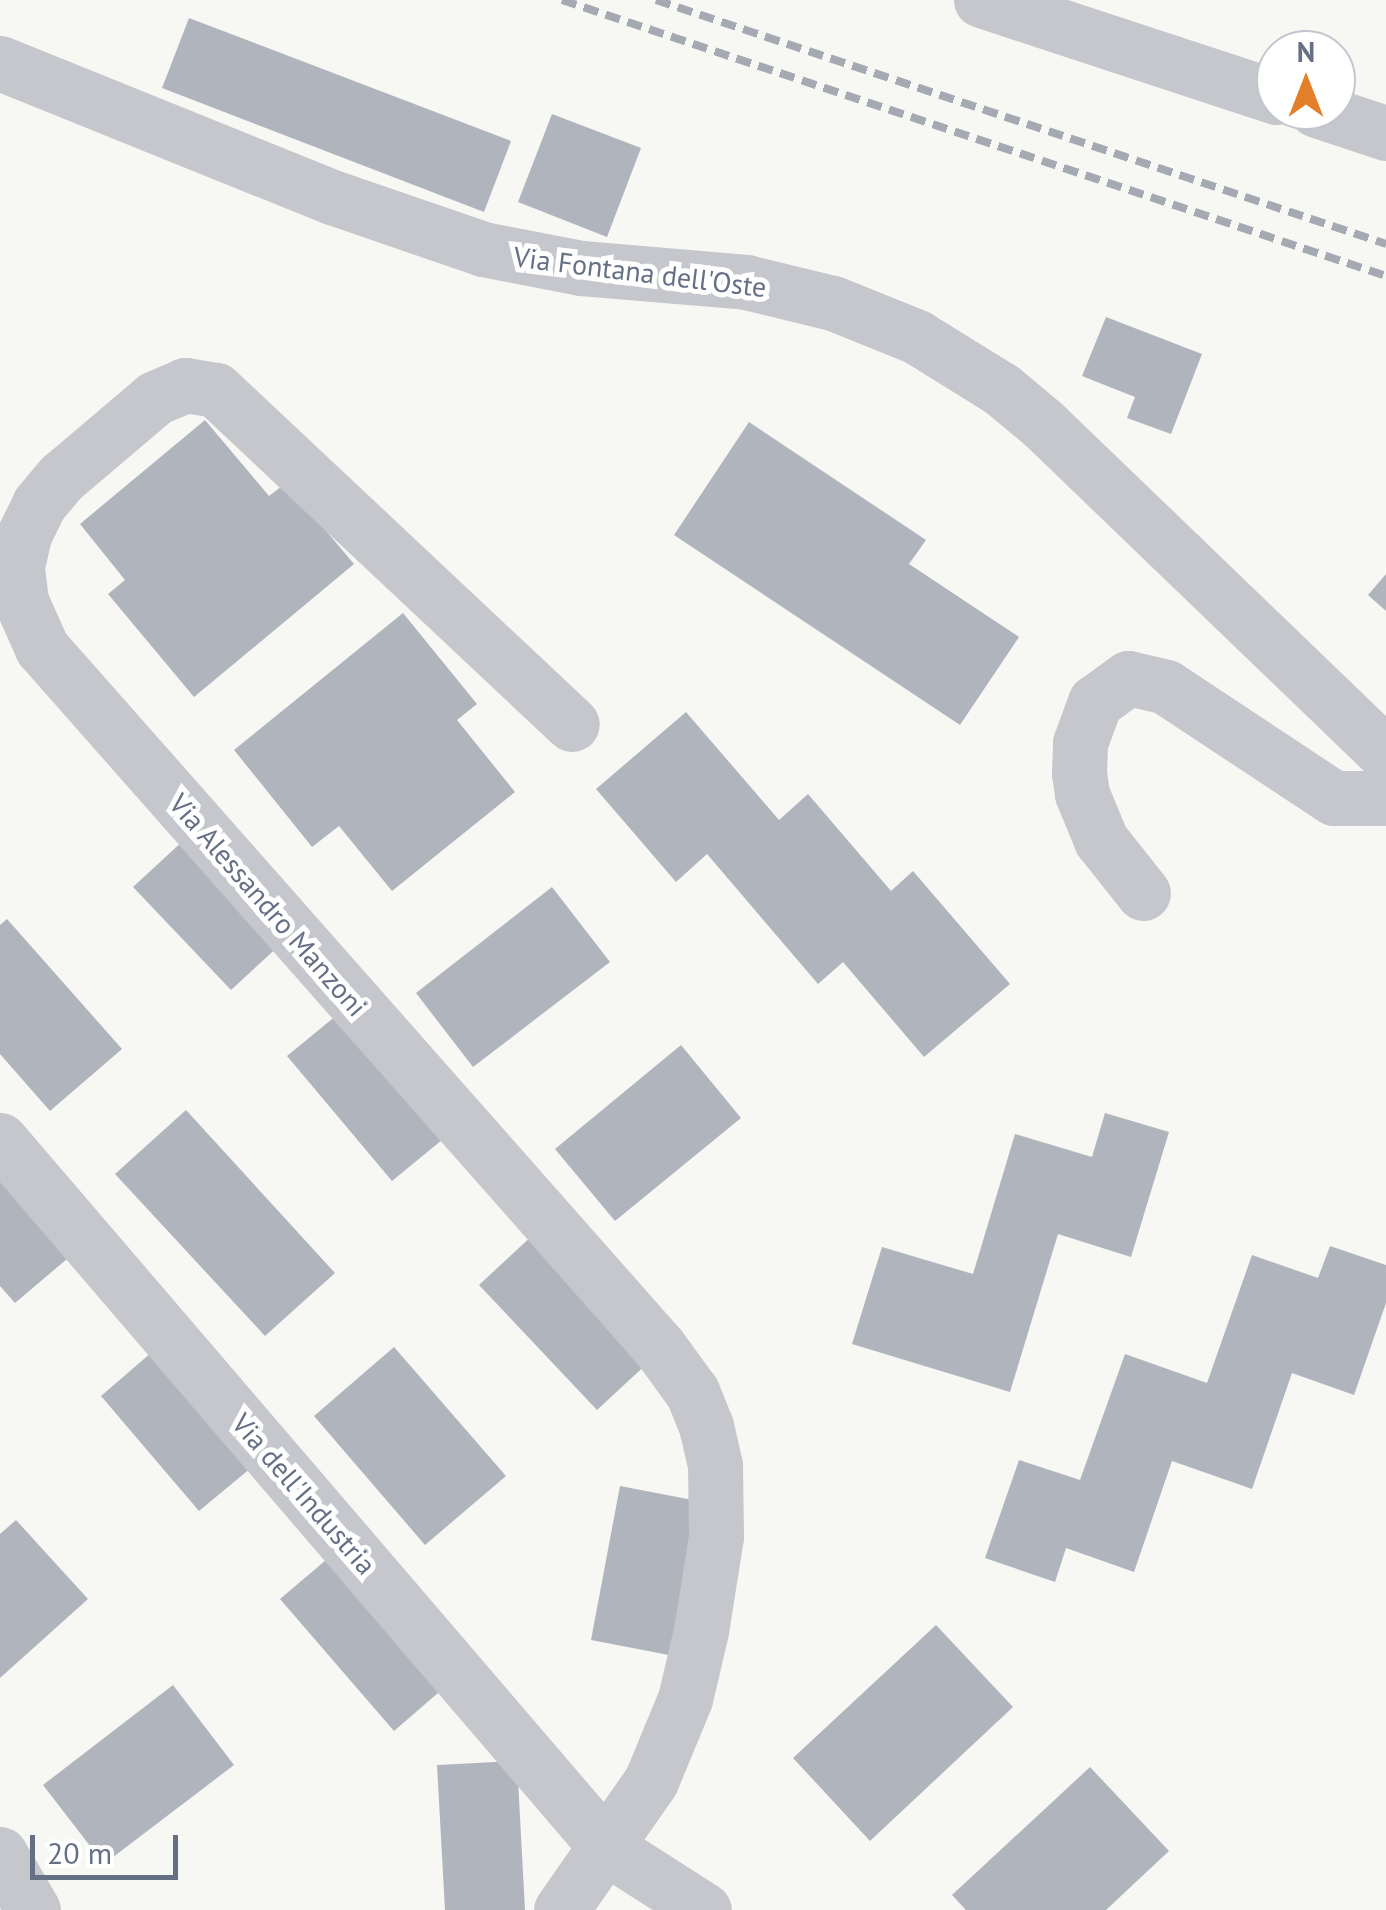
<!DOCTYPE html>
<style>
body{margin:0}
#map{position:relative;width:1386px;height:1910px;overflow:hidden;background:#f7f7f4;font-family:"PT Sans",sans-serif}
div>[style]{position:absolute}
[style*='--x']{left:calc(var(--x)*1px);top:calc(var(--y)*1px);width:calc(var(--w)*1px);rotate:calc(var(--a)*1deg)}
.building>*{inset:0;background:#b0b4bd}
.minor>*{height:55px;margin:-27.5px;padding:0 27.5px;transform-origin:27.5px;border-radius:27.5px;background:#c5c7cc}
.rail>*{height:8px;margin-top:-4px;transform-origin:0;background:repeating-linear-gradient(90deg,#a5a9b1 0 15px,transparent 0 23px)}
span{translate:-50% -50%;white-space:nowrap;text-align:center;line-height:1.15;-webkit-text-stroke:10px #fff;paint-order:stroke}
.street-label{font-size:28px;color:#667085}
.north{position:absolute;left:1256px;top:30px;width:100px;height:100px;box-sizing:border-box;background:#fff;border:2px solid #c2c6ce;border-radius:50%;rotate:0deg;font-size:28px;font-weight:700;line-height:40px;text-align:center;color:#667085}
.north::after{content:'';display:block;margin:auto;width:35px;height:45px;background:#e37f28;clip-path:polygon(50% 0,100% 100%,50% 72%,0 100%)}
.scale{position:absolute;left:30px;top:1835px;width:148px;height:45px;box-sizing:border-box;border:5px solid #667085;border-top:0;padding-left:12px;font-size:30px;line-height:35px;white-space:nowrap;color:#667085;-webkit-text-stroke:8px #fff;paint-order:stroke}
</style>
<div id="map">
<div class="building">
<i style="clip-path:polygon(189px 18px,511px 141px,484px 212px,162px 88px)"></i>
<i style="clip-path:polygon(552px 114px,641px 148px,607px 237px,518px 202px)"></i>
<i style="clip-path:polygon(1106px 317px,1202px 354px,1171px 434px,1127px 418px,1135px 397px,1082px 376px)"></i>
<i style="clip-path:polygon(205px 420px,269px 496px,286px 483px,354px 564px,194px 697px,108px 594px,125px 580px,80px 524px)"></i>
<i style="clip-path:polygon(749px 422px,926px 540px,909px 564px,1019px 637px,960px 725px,674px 535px)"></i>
<i style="clip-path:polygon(1386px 574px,1386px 611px,1368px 595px)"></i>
<i style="clip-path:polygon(403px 613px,477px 704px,457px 720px,515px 792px,392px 891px,339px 826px,312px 847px,234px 750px)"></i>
<i style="clip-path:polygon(686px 712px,779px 820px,808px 794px,891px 891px,913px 871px,1010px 984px,924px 1057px,843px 962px,818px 984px,707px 854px,676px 882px,596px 789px)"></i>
<i style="clip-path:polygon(185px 839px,283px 942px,231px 990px,133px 887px)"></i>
<i style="clip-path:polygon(552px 887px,610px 962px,473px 1067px,416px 993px)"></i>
<i style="clip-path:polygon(7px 919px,122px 1049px,50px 1111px,0 1054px,0 925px)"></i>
<i style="clip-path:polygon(343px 1010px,448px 1135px,392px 1181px,287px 1056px)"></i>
<i style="clip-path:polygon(681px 1045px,741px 1118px,615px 1221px,555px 1149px)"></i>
<i style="clip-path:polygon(186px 1110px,335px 1273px,265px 1336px,115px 1174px)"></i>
<i style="clip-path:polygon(1105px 1113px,1169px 1132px,1131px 1257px,1058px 1234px,1010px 1392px,852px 1344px,882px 1247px,973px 1274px,1015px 1134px,1092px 1157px)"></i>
<i style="clip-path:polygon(0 1168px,74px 1253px,15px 1303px,0 1286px)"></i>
<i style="clip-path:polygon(534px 1234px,652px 1359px,597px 1410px,479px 1285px)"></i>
<i style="clip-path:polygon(1330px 1246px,1386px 1265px,1386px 1303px,1354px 1395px,1292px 1373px,1252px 1489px,1172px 1461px,1134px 1572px,1066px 1548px,1055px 1582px,985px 1558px,1019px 1460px,1080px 1480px,1125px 1354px,1207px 1383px,1252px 1255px,1318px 1278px)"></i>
<i style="clip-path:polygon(159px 1346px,258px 1462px,199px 1511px,101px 1396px)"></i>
<i style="clip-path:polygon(394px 1347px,506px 1476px,425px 1545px,314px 1416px)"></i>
<i style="clip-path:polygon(620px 1486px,703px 1502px,674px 1656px,591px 1640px)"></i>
<i style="clip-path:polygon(16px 1520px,88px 1599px,0 1678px,0 1534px)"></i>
<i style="clip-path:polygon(339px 1549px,453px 1680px,394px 1731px,280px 1599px)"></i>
<i style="clip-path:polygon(936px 1625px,1013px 1707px,870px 1841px,793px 1758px)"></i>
<i style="clip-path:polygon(173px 1685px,234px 1765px,104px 1864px,43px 1785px)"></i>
<i style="clip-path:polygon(517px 1761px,525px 1910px,445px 1910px,437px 1765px)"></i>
<i style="clip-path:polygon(1090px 1767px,1169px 1851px,1106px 1910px,966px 1910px,952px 1895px)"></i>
</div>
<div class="minor">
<i style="--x:981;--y:0;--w:311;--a:18.2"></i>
<i style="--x:0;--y:63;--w:358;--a:22"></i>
<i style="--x:332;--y:197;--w:160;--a:19"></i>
<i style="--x:483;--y:249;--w:100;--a:11"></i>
<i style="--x:581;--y:268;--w:166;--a:4.8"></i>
<i style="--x:746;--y:282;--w:89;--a:13.6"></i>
<i style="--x:833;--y:303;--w:91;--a:22"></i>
<i style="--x:917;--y:337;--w:99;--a:31.8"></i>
<i style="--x:1001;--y:389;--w:53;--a:39.7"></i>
<i style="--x:1042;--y:423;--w:477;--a:43.9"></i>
<i style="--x:1316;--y:110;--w:74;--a:18.2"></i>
<i style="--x:1143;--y:893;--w:68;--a:-128.4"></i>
<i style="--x:1101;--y:840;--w:50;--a:-112.4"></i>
<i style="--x:1082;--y:794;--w:21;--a:-98"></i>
<i style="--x:1079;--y:773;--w:30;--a:-88"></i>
<i style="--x:1080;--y:743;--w:44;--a:-69.9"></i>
<i style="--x:1095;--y:702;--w:41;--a:-36"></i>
<i style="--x:1128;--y:678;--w:39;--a:13"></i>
<i style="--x:1166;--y:687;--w:201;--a:33.5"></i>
<i style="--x:1334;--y:798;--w:52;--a:0"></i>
<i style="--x:0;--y:1140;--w:933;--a:49.39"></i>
<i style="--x:607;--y:1848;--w:115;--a:32.6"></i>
<i style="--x:0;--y:1854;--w:65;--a:59.5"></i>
<i style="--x:561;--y:1910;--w:157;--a:-55.1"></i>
<i style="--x:651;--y:1781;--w:89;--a:-67.5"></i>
<i style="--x:685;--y:1699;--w:70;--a:-76.8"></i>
<i style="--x:701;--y:1631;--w:96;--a:-81"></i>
<i style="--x:716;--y:1536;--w:71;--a:-90.8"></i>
<i style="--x:715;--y:1465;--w:40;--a:-103"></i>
<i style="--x:706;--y:1426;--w:37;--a:-112"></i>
<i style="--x:692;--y:1392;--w:54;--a:-126"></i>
<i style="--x:660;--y:1348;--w:934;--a:-131.44"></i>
<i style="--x:42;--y:648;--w:51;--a:-114.1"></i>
<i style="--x:21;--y:601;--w:35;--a:-97"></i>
<i style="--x:17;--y:566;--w:32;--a:-77"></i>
<i style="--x:24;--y:535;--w:34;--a:-64"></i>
<i style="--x:39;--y:504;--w:35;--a:-50"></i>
<i style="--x:62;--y:477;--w:122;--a:-40.3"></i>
<i style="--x:155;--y:398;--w:33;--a:-23"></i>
<i style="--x:185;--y:385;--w:31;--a:9"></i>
<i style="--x:216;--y:390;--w:488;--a:43.2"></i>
</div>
<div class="rail">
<i style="--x:562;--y:0;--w:869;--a:18.52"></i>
<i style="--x:656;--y:0;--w:770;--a:18.48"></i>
</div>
<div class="street-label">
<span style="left:640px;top:272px;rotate:7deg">Via Fontana dell'Oste</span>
<span style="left:268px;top:905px;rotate:49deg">Via Alessandro Manzoni</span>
<span style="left:304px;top:1494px;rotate:49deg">Via dell'Industria</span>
</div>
<div class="north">N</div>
<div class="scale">20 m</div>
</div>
